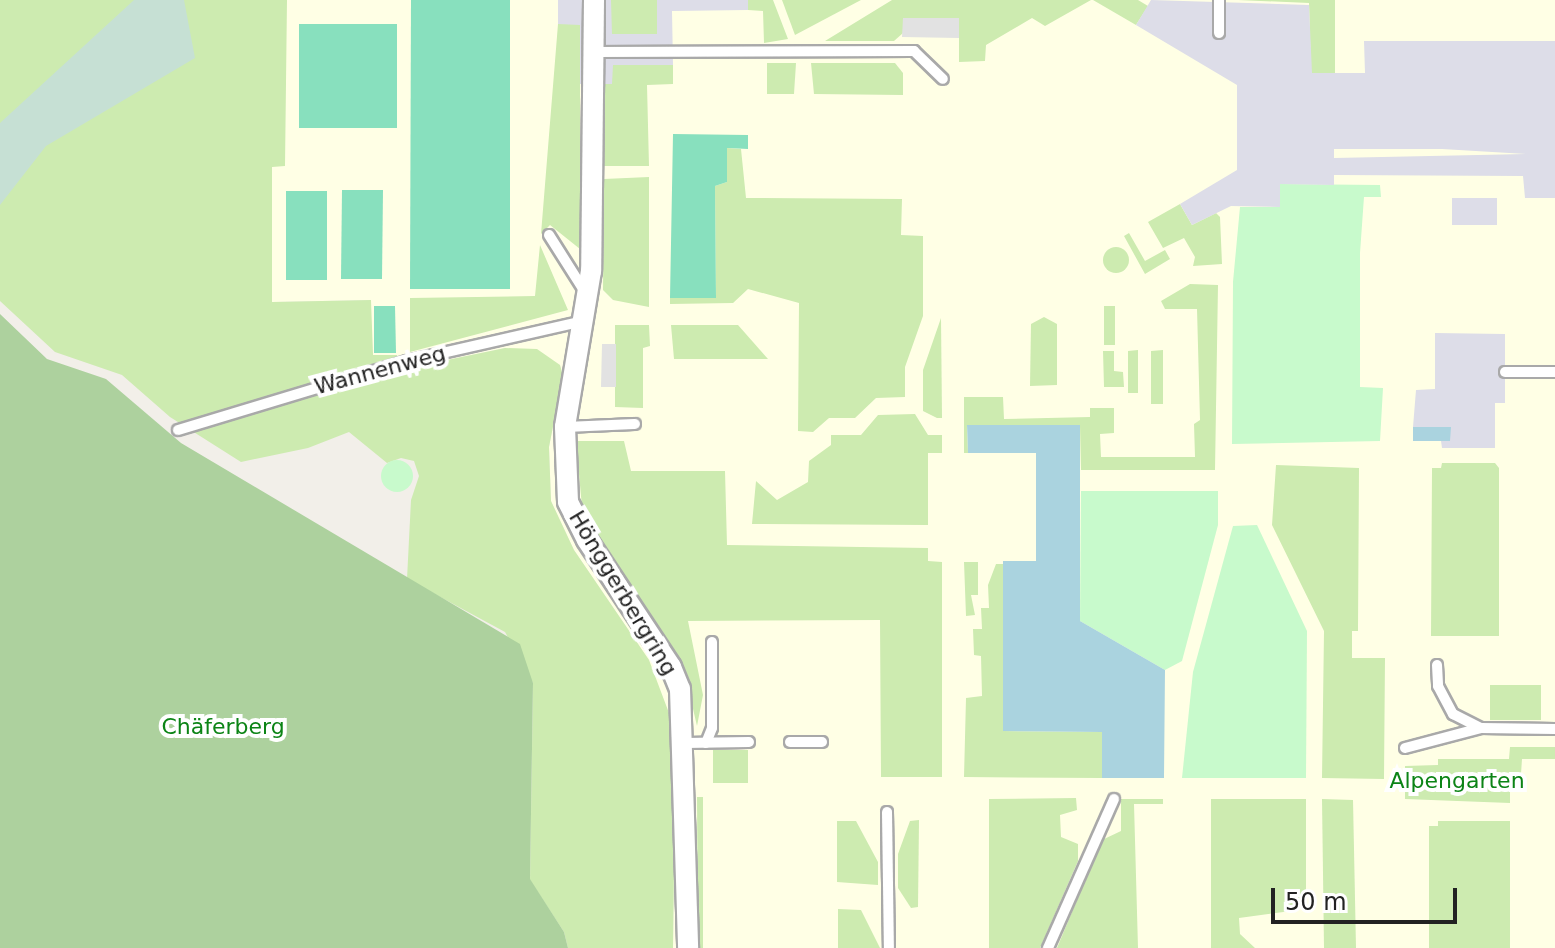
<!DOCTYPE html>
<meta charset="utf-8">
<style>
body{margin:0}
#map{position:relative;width:1555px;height:948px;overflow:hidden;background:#f2efe9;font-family:"DejaVu Sans",sans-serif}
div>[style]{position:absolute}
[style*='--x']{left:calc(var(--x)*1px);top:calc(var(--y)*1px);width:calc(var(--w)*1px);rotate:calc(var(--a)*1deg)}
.education>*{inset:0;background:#ffffe5}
.grass>*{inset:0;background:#cdebb0}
.round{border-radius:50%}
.forest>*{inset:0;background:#add19e}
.wetland>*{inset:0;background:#c6e0d4}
.park>*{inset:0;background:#c8facc}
.pitch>*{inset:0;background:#88e0be}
.parking>*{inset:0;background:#e2e2e2}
.plaza>*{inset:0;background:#dddde8}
.water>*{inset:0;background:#aad3df}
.roads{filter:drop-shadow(2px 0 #a9a9a9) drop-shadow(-2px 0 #a9a9a9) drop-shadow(0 2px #a9a9a9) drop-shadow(0 -2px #a9a9a9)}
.service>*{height:10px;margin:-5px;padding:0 5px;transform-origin:5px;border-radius:5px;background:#fff}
.minor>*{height:20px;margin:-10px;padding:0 10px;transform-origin:10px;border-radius:10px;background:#fff}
span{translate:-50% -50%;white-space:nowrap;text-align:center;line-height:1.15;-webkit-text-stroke:8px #fff;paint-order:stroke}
.street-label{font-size:22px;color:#222}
.park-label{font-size:22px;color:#0c8416}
.scale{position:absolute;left:1271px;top:888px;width:186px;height:36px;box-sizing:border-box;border:4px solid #222;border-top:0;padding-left:10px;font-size:24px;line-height:28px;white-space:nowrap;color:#222;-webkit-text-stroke:6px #fff;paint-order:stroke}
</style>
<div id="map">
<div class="education">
<i style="clip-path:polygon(184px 0,1555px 0,1555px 948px,673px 948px,675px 790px,649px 660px,574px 550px,551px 501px,549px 447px,563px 376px,560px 365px,505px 348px,399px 370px,373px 355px,370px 300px,272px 302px,272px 65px)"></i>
</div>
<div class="grass">
<i style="clip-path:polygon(0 0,287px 0,285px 166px,272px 167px,272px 302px,371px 300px,373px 355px,397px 355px,399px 370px,505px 348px,537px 349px,560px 365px,563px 376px,549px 447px,551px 501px,574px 550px,649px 660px,669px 713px,675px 790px,673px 948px,568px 948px,564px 932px,530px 880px,533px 683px,505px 632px,407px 579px,411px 500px,419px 476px,414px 461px,401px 458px,387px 463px,349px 432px,308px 448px,241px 462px,170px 417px,122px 375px,55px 352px,0 301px)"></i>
<i style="clip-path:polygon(611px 0,657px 0,657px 34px,611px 34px)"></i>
<i style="clip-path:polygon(748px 0,773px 0,788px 39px,764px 43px,763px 11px,748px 10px)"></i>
<i style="clip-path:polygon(782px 0,861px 0,795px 35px)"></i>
<i style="clip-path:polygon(892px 0,1091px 0,1045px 26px,1032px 18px,986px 45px,985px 61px,959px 62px,959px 18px,903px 33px,894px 41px,825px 41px)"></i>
<i style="clip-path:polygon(1093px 0,1138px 0,1148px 6px,1136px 25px)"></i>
<i style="clip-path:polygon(1238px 0,1335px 0,1335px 73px,1311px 73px,1309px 3px)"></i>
<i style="clip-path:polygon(558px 24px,580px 24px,580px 249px,550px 225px,541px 234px)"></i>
<i style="clip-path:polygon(767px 63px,796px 63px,794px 94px,767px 94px)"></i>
<i style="clip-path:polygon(811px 63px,895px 63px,903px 73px,903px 95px,814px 94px)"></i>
<i style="clip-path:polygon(612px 65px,673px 65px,673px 84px,647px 85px,649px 166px,603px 166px,603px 84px,612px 84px)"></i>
<i style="clip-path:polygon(727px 148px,741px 149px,746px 198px,902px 199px,901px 235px,923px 236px,923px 316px,905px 367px,905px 397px,876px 398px,855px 418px,829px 418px,813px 432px,798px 431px,799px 303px,748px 289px,733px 303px,670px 304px,670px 298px,716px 298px,715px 186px,727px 182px)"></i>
<i style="clip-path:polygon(649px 177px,649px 307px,613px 300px,603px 290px,604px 179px)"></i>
<i style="clip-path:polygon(1180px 204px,1192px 225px,1216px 213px,1220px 217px,1222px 264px,1193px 266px,1195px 257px,1184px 238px,1163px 248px,1148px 222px)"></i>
<i style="clip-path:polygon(1129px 233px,1145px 261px,1165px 250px,1170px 259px,1145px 274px,1124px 236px)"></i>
<i style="clip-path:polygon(540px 245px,568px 310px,410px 352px,410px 298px,535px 296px)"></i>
<i class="round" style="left:1103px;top:247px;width:26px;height:26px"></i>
<i style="clip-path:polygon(1190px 284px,1218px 285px,1215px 470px,1081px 470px,1080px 426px,967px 426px,968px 453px,964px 453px,964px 397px,1003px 397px,1004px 419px,1090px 417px,1090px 408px,1114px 408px,1114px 433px,1100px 434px,1101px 457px,1195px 457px,1194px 424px,1200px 420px,1197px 309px,1165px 309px,1161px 301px)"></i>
<i style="clip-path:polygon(1104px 306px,1115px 306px,1115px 345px,1104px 345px)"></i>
<i style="clip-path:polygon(1044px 317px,1057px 324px,1057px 385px,1030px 386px,1031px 324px)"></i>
<i style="clip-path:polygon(941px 318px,942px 418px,937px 418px,923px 411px,923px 370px)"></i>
<i style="clip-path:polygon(615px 325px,649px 325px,650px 346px,643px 348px,643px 408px,615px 407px)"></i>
<i style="clip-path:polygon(671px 325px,738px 325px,768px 359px,674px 359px)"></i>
<i style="clip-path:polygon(1138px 350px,1138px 393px,1128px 393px,1128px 351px)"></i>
<i style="clip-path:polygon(1163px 350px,1163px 404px,1151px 404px,1151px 351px)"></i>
<i style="clip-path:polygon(1103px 351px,1114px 351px,1114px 371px,1123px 372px,1124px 387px,1104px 387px)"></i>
<i style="clip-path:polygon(915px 414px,928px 435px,942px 435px,942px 453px,928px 453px,928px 525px,752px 524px,756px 481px,777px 500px,808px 482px,809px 461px,831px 445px,831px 435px,861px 435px,878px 415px)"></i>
<i style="clip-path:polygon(576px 441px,624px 441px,631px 471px,725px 471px,727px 545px,928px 548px,928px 561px,942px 562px,942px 777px,881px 777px,880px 620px,688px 621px,703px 695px,697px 726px,683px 666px,603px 547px,582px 507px)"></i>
<i style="clip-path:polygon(1442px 463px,1495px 463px,1499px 468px,1499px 636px,1431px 636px,1432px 468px,1441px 468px)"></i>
<i style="clip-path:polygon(1276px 465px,1359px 468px,1358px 631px,1352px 631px,1352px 658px,1385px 658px,1384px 779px,1322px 778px,1324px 631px,1272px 525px)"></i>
<i style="clip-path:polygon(964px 562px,978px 562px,978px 595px,971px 595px,975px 615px,966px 616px)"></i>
<i style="clip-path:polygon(996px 564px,1003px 564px,1003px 731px,1102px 732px,1102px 778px,964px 777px,966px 698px,982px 696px,981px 656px,974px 655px,973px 629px,982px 629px,981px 608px,989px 608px,988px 585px)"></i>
<i style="clip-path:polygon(1490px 685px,1541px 685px,1541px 720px,1490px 720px)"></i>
<i style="clip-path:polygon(1510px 747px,1555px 747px,1555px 759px,1522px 759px,1521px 774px,1510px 774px,1510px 803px,1405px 799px,1405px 766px,1438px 765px,1438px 759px,1509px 759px)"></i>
<i style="clip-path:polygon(713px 750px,748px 750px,748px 783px,713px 783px)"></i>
<i style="clip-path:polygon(697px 797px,703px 797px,703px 948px,698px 948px)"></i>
<i style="clip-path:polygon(1076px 798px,1077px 810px,1060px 815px,1061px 837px,1078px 844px,1078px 861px,1040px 948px,989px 948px,989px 799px)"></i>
<i style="clip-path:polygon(1121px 799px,1163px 799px,1163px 804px,1134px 804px,1138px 948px,1057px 948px,1102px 840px,1121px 831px)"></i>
<i style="clip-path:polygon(1211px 799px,1306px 799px,1306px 896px,1291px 911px,1239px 918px,1240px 934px,1255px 948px,1211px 948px)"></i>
<i style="clip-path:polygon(1322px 799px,1353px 800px,1356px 948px,1324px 948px)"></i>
<i style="clip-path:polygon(919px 820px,918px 907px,911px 908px,898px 888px,898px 854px,910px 821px)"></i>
<i style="clip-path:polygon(837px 821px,856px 821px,878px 862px,878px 885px,837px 882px)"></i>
<i style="clip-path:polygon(1438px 821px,1510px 821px,1510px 948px,1429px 948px,1429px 826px,1438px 826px)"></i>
<i style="clip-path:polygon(838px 909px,861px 910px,880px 948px,838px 948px)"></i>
</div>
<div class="forest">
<i style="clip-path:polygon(0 314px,47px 359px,106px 379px,181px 443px,520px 644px,533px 683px,530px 879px,564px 932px,568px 948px,0 948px)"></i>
</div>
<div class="wetland">
<i style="clip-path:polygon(134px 0,184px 0,195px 58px,46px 146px,0 205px,0 123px)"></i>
</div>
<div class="park">
<i style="clip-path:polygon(1280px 184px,1380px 185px,1381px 197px,1364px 197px,1360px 253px,1360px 387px,1383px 388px,1380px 441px,1232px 444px,1233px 282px,1240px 207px,1280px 207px)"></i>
<i class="round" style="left:381px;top:460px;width:32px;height:32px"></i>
<i style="clip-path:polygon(1081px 491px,1218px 491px,1218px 525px,1182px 661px,1165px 670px,1080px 621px)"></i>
<i style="clip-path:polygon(1257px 525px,1307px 631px,1306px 778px,1182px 778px,1193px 672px,1233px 526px)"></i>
</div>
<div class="pitch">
<i style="clip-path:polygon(411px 0,510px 0,510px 289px,410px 289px)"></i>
<i style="clip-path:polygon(299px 24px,397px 24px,397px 128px,299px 128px)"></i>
<i style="clip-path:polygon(673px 134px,748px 135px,748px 149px,727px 148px,727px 182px,715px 186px,716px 298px,670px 298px)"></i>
<i style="clip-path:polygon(342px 190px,383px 190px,382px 279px,341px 279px)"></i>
<i style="clip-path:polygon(286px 191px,327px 191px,327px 280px,286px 280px)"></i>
<i style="clip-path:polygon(374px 306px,395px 306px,396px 353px,374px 353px)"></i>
</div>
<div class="parking">
<i style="clip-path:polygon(903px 18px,959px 18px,959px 38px,902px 37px)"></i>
<i style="clip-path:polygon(602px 344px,616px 344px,616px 387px,601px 387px)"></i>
</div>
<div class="plaza">
<i style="clip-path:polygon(558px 0,611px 0,612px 34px,657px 34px,657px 0,748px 0,748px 10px,672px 11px,673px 65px,613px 65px,612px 84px,580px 84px,580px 25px,558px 24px)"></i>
<i style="clip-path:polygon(evenodd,1151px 0,1309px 5px,1312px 73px,1365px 73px,1364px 41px,1555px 41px,1555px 198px,1525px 198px,1523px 176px,1334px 175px,1334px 185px,1280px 184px,1280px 207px,1231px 206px,1192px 225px,1180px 204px,1237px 170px,1237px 85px,1136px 25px,1151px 0,1334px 149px,1442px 149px,1526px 154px,1334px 158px,1334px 149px)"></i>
<i style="clip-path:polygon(1452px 198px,1497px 198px,1497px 225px,1452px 225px)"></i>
<i style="clip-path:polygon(1435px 333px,1505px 334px,1505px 403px,1495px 403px,1495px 448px,1442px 448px,1441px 441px,1450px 441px,1450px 427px,1413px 427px,1416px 390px,1435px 389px)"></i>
</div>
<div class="water">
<i style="clip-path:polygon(967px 425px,1080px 425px,1080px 621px,1165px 670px,1164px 778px,1102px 778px,1102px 732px,1003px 731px,1003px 561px,1036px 561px,1036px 453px,968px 453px)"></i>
<i style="clip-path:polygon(1413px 427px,1451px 427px,1450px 441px,1413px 441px)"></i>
</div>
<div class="roads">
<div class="service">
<i style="--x:1219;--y:0;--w:33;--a:90"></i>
<i style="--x:594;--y:52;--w:320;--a:-0.2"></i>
<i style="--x:914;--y:51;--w:40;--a:44"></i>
<i style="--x:549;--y:235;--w:67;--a:57.7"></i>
<i style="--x:1505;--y:372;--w:50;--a:0"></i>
<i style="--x:565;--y:427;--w:70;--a:-2.5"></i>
<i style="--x:178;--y:430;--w:239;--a:-16.8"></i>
<i style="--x:407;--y:361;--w:180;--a:-12.8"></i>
<i style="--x:1437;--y:665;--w:21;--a:87"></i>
<i style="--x:1438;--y:686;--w:32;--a:62"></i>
<i style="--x:1453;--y:714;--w:31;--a:27"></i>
<i style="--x:790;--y:742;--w:32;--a:0"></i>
<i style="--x:685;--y:743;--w:64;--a:-0.9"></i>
<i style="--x:706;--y:743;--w:16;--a:-68"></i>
<i style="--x:712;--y:728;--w:86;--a:-90"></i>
<i style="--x:1405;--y:748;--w:79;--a:-14.7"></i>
<i style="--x:1481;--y:728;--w:74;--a:0.8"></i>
<i style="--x:887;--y:812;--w:136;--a:89.2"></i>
<i style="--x:1048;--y:948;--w:163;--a:-66.1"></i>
</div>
<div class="minor">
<i style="--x:594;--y:0;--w:271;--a:90.6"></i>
<i style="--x:591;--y:271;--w:158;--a:99.5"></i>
<i style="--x:565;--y:427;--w:75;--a:87.7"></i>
<i style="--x:568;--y:502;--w:42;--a:63.4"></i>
<i style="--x:587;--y:540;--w:152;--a:56.5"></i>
<i style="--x:671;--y:667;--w:24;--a:68"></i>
<i style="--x:680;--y:689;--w:259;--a:88.2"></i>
</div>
</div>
<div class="street-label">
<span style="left:380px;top:370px;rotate:-15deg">Wannenweg</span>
<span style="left:623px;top:593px;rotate:59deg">Hönggerbergring</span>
</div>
<div class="park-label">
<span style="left:223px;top:727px">Chäferberg</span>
<span style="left:1457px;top:781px">Alpengarten</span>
</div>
<div class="scale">50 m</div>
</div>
